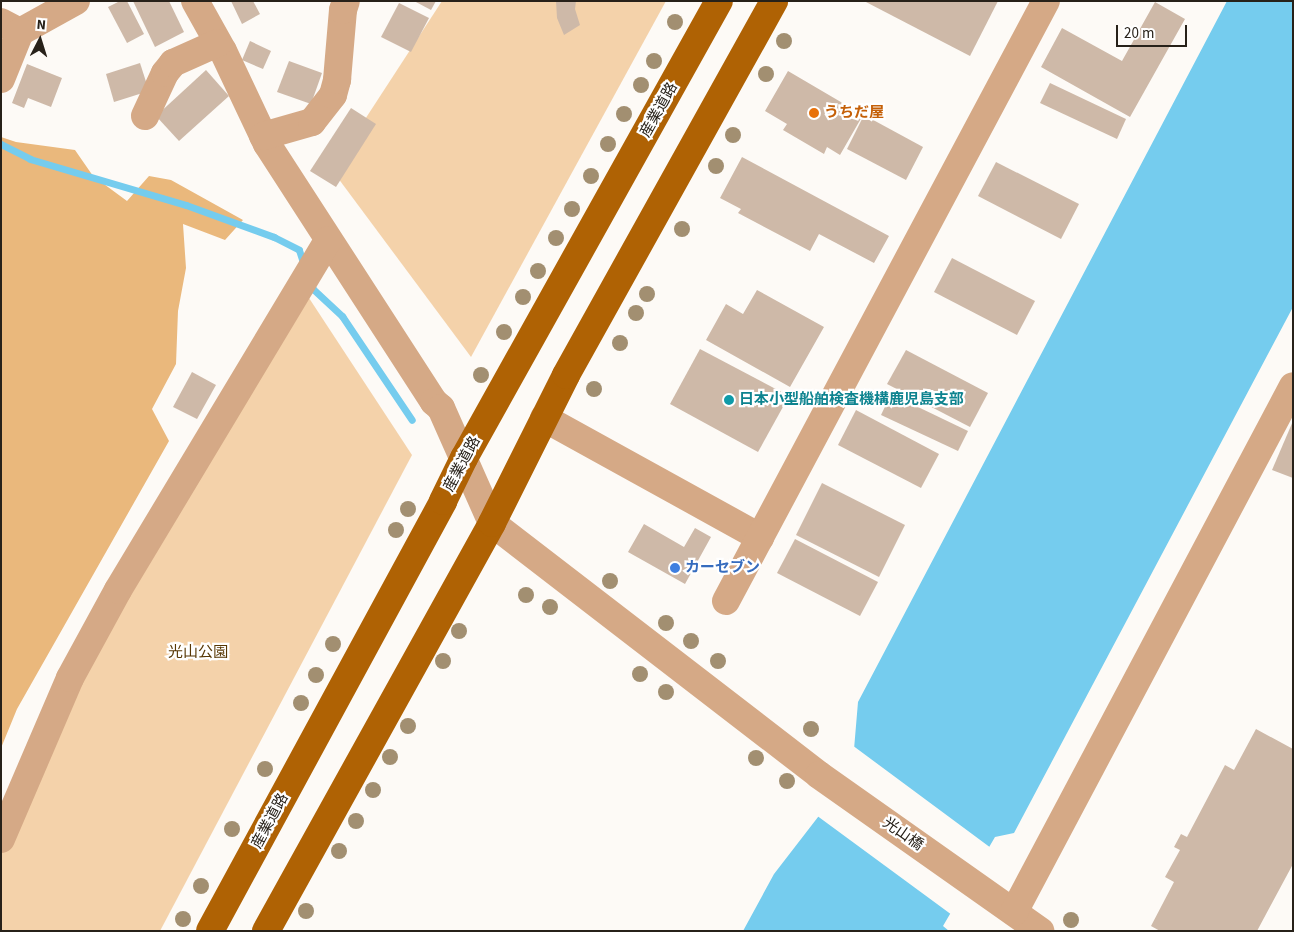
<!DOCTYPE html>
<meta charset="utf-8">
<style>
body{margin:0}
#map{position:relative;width:1294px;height:932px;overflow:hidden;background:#fdfaf6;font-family:"Source Sans 3","Noto Sans JP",sans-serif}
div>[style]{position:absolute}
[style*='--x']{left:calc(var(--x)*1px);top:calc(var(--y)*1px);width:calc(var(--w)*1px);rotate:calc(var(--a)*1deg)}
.green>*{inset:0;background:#f4d2aa}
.forest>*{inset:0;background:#eab87c}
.water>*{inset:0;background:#75ccee}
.pier>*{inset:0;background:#fdfaf6}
.stream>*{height:7px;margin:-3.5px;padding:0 3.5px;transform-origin:3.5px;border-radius:3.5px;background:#75ccee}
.building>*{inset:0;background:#ceb9a8}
.minor>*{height:28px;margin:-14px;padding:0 14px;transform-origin:14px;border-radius:14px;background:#d5a986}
.major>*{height:28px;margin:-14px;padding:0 14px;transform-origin:14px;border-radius:14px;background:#af6204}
.trees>*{width:16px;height:16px;margin:-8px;border-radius:50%;background:#a28f71}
.dots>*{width:14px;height:14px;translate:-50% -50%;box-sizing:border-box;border:2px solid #fff;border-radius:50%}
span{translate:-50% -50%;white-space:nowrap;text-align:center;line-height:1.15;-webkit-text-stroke:4.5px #fff;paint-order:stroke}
.street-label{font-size:15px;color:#272119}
.food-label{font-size:15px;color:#c56008;font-weight:700}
.left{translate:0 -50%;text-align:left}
.culture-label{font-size:15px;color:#0d838f;font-weight:700}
.shop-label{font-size:15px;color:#366cbe;font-weight:700}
.park-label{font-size:15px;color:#573704}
.frame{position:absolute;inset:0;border:2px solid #272119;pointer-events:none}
.north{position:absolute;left:15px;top:15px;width:50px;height:50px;-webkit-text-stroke:4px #fff;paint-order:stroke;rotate:5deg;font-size:14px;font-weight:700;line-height:20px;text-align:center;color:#272119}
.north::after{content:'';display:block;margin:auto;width:18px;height:22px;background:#272119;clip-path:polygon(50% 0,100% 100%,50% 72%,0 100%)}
.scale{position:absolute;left:1116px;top:25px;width:71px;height:22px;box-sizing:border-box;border:2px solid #272119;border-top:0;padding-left:6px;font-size:15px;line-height:18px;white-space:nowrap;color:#272119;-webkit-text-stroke:4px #fff;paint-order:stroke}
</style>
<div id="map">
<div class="green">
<i style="clip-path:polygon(442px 1px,666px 1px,471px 357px,332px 170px)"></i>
<i style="clip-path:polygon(309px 298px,412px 455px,160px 931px,1px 931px,1px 837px,115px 602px)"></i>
</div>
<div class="forest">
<i style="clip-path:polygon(1px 137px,16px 142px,75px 150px,93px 176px,127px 201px,149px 176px,171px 180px,243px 220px,225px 240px,183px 224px,186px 268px,178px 311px,176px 364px,152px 409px,169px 441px,17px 709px,1px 748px)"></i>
</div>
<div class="water">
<i style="clip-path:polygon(1227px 1px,1293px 1px,1293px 307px,1014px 833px,995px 837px,943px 926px,949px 931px,743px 931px,774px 874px,852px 773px,858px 702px)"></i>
</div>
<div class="pier">
<i style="clip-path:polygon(852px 745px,991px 848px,952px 915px,816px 815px,850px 772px)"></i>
</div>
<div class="stream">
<i style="--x:1;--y:144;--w:33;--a:27"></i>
<i style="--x:30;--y:159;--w:163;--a:16.4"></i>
<i style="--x:186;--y:205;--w:94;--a:20"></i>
<i style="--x:274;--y:237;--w:28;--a:27"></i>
<i style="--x:299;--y:250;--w:16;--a:72"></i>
<i style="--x:310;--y:282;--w:8;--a:67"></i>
<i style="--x:313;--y:289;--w:40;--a:43"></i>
<i style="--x:342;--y:316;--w:125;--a:56.1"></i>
</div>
<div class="building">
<i style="clip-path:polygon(120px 1px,127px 1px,144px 34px,127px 43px,108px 7px)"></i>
<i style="clip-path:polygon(133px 1px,169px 1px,184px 32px,155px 47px)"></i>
<i style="clip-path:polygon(231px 1px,253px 1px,260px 14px,242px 24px)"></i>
<i style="clip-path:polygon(414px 1px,436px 1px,431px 10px)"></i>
<i style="clip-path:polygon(556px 1px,576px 1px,575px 9px,580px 25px,564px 35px,557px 18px)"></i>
<i style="clip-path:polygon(864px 1px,998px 1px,970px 56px)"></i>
<i style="clip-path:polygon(1155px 2px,1185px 19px,1130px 117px,1041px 67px,1062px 28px,1122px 61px)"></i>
<i style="clip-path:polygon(399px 3px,429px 18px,411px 52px,381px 37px)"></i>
<i style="clip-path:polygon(250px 41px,271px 51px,263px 69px,242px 60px)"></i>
<i style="clip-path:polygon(289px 61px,322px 73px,311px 104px,277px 92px)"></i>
<i style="clip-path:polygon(140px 63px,149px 91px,114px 102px,106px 74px)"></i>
<i style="clip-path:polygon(27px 64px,62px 78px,51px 107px,28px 98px,24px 108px,12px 103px)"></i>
<i style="clip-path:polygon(206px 70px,229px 96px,179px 141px,156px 116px)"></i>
<i style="clip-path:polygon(788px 71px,863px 115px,840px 155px,827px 147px,824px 154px,783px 130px,787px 124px,765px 111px)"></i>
<i style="clip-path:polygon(1050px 83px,1126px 119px,1117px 139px,1040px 103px)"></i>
<i style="clip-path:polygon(351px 108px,376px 124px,336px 187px,310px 171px)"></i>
<i style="clip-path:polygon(864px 115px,923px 147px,906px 180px,847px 149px)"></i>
<i style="clip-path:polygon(742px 157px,889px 236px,874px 263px,819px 234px,810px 251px,738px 213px,741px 209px,720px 198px)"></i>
<i style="clip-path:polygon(996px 162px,1079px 204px,1061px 239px,978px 196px)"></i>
<i style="clip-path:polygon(952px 258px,1035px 301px,1017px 335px,934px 292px)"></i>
<i style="clip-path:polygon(757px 290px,824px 327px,790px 387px,706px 340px,726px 304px,743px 314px)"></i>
<i style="clip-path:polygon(700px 349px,789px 396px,758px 452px,670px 404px)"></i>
<i style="clip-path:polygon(906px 350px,988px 393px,970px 427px,887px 384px)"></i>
<i style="clip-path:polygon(192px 372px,216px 385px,197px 419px,173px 407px)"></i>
<i style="clip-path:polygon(891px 394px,968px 431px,958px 451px,881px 415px)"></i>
<i style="clip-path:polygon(856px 410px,939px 454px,921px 488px,838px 445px)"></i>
<i style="clip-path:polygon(1293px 421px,1293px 478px,1272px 470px)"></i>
<i style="clip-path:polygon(822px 483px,905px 525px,879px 577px,796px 535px)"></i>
<i style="clip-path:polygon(644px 524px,684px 547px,695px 528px,711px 537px,685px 584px,628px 552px)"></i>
<i style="clip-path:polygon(795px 539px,878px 582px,860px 616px,777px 573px)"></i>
<i style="clip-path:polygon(1256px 729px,1293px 749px,1293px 864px,1257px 931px,1160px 931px,1151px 926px,1174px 882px,1165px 877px,1180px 850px,1174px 847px,1181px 834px,1187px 837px,1225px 765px,1234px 770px)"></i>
</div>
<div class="minor">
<i style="--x:195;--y:1;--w:57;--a:60.8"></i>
<i style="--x:223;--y:51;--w:103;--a:64.7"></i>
<i style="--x:267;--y:144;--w:307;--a:57.1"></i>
<i style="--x:434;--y:402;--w:9;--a:41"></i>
<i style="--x:441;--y:408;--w:126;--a:66.1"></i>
<i style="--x:492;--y:523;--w:413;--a:37.6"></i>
<i style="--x:819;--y:775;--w:271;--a:35.2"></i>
<i style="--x:1;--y:22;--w:21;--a:28"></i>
<i style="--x:20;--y:32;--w:64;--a:-29"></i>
<i style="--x:1;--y:79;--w:51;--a:-68"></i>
<i style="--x:145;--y:116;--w:47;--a:-65.1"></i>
<i style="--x:165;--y:73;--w:13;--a:-51"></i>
<i style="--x:173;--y:63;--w:49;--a:-24"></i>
<i style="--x:263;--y:136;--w:51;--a:-15.9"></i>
<i style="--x:312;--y:122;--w:34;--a:-52"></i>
<i style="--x:333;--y:95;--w:16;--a:-75"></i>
<i style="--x:337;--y:80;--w:70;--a:-85.1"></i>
<i style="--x:343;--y:10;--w:9;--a:-72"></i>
<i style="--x:544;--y:418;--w:247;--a:28.9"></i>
<i style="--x:726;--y:601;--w:680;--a:-61.93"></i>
<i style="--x:1;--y:839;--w:175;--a:-66.8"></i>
<i style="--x:70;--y:678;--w:100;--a:-61.4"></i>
<i style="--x:118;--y:590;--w:408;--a:-59"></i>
<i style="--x:1014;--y:912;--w:595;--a:-62.06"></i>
</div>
<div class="major">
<i style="--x:210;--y:931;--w:489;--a:-61.5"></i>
<i style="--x:443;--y:501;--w:48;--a:-64"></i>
<i style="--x:464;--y:458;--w:523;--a:-60.84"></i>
<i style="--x:266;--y:931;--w:466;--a:-61"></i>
<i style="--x:492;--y:523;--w:165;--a:-63.4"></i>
<i style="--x:566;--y:375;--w:428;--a:-60.9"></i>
</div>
<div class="trees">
<i style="left:675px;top:22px"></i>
<i style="left:784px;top:41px"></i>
<i style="left:654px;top:61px"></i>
<i style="left:766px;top:74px"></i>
<i style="left:641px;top:85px"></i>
<i style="left:624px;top:114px"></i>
<i style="left:733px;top:135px"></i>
<i style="left:608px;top:144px"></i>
<i style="left:716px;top:166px"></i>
<i style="left:591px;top:176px"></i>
<i style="left:572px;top:209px"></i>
<i style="left:682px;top:229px"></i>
<i style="left:556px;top:238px"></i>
<i style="left:538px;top:271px"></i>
<i style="left:647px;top:294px"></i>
<i style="left:523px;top:297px"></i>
<i style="left:636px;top:313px"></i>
<i style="left:504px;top:332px"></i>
<i style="left:620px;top:343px"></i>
<i style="left:481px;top:375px"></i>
<i style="left:594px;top:389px"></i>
<i style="left:408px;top:509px"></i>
<i style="left:396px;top:530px"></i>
<i style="left:610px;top:581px"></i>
<i style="left:526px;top:595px"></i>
<i style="left:550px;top:607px"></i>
<i style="left:666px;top:623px"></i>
<i style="left:459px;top:631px"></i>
<i style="left:691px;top:641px"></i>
<i style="left:333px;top:644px"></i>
<i style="left:443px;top:661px"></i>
<i style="left:718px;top:661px"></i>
<i style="left:640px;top:674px"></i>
<i style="left:316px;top:675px"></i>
<i style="left:666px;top:692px"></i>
<i style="left:301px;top:703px"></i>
<i style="left:408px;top:726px"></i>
<i style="left:811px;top:729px"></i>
<i style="left:390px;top:757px"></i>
<i style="left:756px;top:758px"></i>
<i style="left:265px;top:769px"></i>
<i style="left:787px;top:781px"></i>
<i style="left:373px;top:790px"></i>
<i style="left:356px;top:821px"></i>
<i style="left:232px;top:829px"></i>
<i style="left:339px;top:851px"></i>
<i style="left:201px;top:886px"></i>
<i style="left:306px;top:911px"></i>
<i style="left:183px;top:919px"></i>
<i style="left:1071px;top:920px"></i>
</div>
<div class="dots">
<i style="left:814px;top:113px;background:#e8710a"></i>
<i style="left:729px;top:400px;background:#0f9aa8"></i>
<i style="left:675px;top:568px;background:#3f7fe0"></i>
</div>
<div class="street-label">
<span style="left:659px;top:110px;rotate:-61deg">産業道路</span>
<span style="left:462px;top:464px;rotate:-62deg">産業道路</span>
<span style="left:270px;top:821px;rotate:-62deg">産業道路</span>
<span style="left:903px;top:834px;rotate:35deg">光山橋</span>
</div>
<div class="food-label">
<span class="left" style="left:824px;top:113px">うちだ屋</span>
</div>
<div class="culture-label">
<span class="left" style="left:739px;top:400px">日本小型船舶検査機構鹿児島支部</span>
</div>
<div class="shop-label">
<span class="left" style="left:685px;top:568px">カーセブン</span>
</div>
<div class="park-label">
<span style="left:198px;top:653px">光山公園</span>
</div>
<div class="frame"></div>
<div class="north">N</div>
<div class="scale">20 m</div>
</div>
